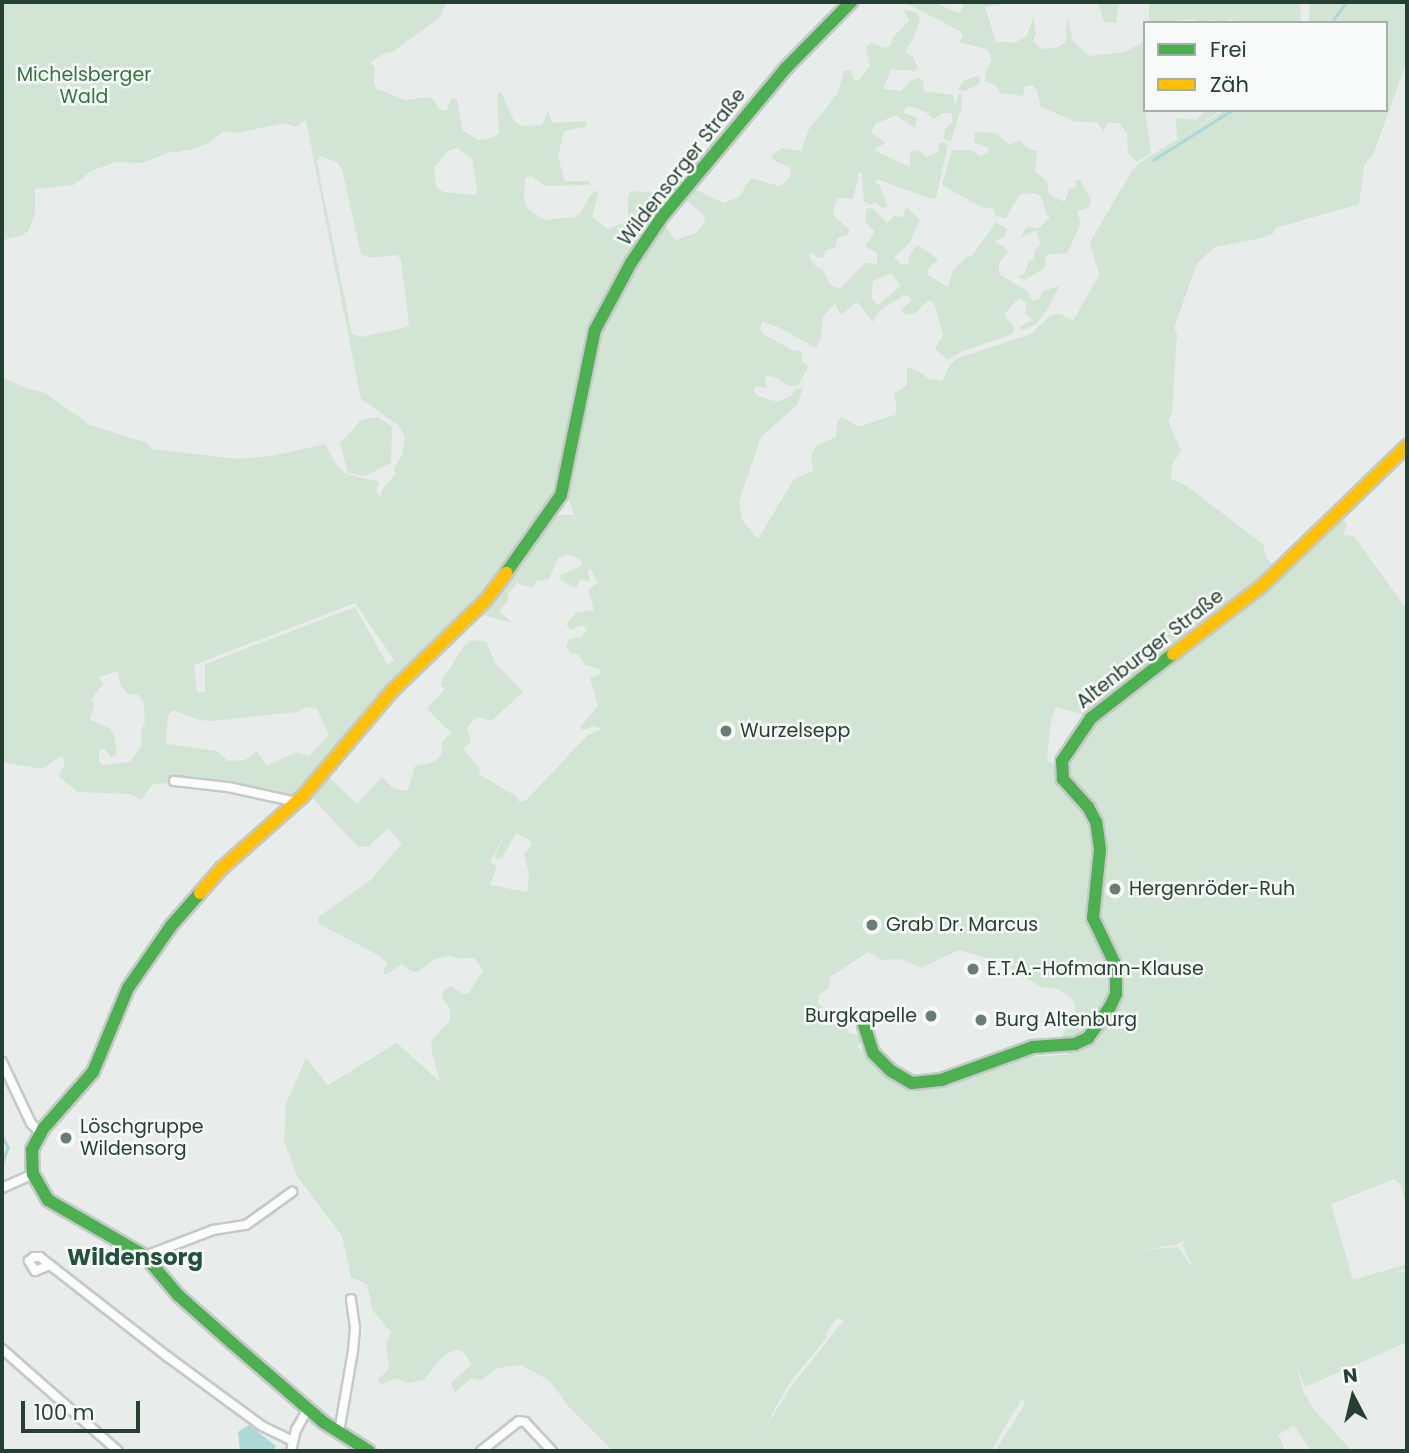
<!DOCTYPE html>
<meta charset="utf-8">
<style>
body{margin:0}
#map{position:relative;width:1409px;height:1453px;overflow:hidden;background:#e8ecea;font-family:Poppins,sans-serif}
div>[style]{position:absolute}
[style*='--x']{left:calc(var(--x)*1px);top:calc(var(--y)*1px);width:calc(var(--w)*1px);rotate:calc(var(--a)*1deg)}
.green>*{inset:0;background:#d2e4d4}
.water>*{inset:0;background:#acd8d5}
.stream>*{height:2.5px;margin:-1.25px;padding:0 1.25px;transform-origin:1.25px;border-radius:1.25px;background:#acd8d5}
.roads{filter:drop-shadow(2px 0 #c5c9c7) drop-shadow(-2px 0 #c5c9c7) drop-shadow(0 2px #c5c9c7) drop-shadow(0 -2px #c5c9c7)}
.street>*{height:8px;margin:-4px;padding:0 4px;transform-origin:4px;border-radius:4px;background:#fcfcfc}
.fast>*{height:12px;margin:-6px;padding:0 6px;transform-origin:6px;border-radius:6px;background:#4caf50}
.slow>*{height:12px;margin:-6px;padding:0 6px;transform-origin:6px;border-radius:6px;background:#ffc107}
.dots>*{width:19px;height:19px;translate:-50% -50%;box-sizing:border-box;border:4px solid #f7faf8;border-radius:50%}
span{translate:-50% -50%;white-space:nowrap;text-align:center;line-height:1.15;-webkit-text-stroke:5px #f7faf8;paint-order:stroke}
.park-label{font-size:19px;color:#32743e}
.street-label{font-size:19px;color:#263f33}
.poi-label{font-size:19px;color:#263f33}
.left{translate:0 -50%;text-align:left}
.right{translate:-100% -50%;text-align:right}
.quarter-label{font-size:23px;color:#22513c;font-weight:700}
.frame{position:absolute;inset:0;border:4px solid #263f33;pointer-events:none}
.legend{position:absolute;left:1143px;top:21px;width:245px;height:91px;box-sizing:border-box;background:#f7faf8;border:2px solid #a3afa9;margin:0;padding:9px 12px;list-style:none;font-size:21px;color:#263f33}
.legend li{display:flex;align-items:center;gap:14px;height:35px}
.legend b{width:35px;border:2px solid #a3afa9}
.north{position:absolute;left:1318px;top:1362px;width:70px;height:70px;-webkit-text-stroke:5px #f7faf8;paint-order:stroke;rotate:353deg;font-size:19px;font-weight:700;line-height:28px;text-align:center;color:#263f33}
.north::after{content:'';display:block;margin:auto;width:24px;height:32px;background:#263f33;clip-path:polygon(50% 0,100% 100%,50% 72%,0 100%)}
.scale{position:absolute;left:21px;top:1401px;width:119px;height:32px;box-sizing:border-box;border:4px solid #263f33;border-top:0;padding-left:9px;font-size:21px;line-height:24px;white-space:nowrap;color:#263f33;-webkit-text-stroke:5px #f7faf8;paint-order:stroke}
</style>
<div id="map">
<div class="green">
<i style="clip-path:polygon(evenodd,2px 2px,447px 2px,439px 18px,392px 52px,382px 54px,370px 63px,375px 67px,374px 82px,377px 89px,405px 100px,430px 97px,442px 111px,447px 110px,451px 99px,457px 99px,462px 130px,478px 140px,492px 138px,499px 133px,497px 94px,501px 92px,514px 121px,523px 126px,542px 125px,548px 111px,552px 123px,587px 121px,585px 127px,564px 131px,558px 157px,565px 181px,589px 181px,590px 185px,546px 186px,531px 176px,525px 178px,524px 199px,528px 209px,545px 220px,574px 217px,580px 214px,591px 194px,599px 190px,592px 217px,608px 229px,628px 221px,628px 196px,631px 191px,662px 193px,670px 199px,664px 225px,676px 240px,696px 233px,705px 222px,704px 215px,684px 198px,692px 188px,724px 203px,739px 197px,751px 178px,779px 186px,785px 183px,790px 176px,791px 168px,773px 160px,772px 155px,782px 148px,801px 151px,809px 129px,838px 93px,844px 71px,850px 70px,854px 80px,858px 81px,870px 66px,866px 46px,872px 43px,885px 48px,890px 46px,894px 36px,909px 21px,904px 10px,916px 12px,920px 18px,915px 35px,905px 52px,913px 57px,918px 68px,914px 71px,891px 69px,883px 89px,901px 91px,910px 81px,919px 78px,924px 81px,923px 91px,953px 95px,955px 106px,959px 94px,962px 93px,961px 109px,951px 141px,945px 140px,944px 136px,945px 129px,953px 122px,951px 113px,942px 113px,934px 119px,924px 111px,912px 107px,906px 107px,903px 112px,917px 118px,915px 128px,896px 115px,875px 124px,871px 132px,886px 143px,875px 148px,877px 152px,910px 167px,910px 152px,919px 150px,926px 157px,938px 152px,940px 142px,948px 144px,936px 198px,931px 199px,877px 179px,875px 182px,880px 186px,888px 207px,883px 208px,875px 202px,870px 205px,864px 201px,862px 174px,859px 172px,853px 199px,837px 198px,833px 211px,834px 216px,849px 229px,849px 234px,837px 238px,836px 247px,825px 251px,824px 257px,818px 258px,812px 253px,809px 257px,816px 267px,822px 269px,831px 285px,840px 289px,865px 263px,877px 264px,877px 253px,865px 246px,875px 232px,865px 221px,866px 209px,872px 208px,887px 223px,894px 216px,903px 217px,906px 206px,920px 220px,909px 244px,894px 257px,902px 265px,908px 264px,909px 256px,918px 245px,938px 259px,928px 269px,928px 275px,948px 287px,953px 270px,968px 256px,972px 256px,996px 222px,1007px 229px,1004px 237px,995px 241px,1009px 251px,999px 263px,999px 274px,1027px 291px,1033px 301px,1039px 299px,1042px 292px,1059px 286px,1049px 307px,1036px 324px,1020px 331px,1021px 326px,1033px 320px,1025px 313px,1027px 303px,1019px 298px,1004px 314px,1014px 328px,1012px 334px,961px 352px,948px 360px,935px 349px,943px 335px,934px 303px,928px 300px,915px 313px,905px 315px,901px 310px,911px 301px,909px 296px,903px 296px,880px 310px,873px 322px,857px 302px,841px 315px,835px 304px,823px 316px,821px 337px,816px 348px,778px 327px,762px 322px,760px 329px,763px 334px,792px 350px,802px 351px,802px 362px,809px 366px,798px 385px,789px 386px,777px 378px,764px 375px,767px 388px,756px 386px,753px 391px,758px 396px,778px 402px,792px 395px,795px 389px,803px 388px,797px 405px,761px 437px,739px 501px,742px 520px,758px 539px,794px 479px,813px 471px,811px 456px,816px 446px,836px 437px,837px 423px,841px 416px,858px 427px,895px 415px,897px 409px,894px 394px,907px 385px,907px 368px,915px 369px,929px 379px,942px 381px,950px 365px,958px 358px,1031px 334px,1051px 315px,1060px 314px,1073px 321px,1099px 275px,1090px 242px,1133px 169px,1144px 160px,1225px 110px,1386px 110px,1386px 23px,1309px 23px,1310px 2px,1407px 2px,1407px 61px,1374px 152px,1364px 166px,1359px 204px,1275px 228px,1274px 233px,1261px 238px,1215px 247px,1197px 263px,1174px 328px,1177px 333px,1172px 413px,1168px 421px,1181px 451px,1172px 465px,1171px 479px,1185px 485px,1263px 544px,1266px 557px,1274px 567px,1339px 515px,1347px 525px,1343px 535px,1354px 536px,1407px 610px,1407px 1210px,1401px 1185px,1394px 1179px,1331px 1204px,1353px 1280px,1407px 1264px,1407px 1269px,1395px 1271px,1407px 1272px,1407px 1342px,1305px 1387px,1296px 1365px,1304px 1393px,1315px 1411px,1352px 1451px,1311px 1451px,1294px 1425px,1278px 1435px,1286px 1451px,995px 1451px,1025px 1404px,1022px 1398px,991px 1451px,613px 1451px,568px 1406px,550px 1381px,521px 1365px,497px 1368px,481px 1380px,472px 1378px,455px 1392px,451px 1383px,472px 1364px,463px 1352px,456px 1349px,442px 1357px,424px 1380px,408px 1383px,395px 1378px,381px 1385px,378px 1380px,389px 1368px,386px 1345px,391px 1332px,373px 1311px,367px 1284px,351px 1277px,342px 1236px,297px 1176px,284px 1141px,286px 1104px,306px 1058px,328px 1085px,397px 1043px,440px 1082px,431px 1048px,432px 1040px,450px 1020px,450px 1009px,442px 997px,444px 990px,451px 986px,461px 993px,468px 994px,483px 971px,474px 957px,461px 959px,449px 956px,435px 959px,417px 972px,411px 971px,402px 964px,385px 975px,383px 970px,387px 963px,380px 956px,319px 924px,318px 917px,371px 880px,402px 843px,388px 829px,367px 847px,358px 847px,308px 793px,326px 774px,357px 804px,382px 777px,392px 787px,402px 791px,408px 790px,415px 766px,434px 762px,442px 754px,442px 742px,451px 733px,427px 709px,445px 689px,441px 685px,442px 680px,465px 645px,473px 640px,486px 642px,496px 664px,523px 692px,491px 721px,478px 717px,472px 721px,467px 729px,471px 742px,463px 749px,480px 769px,479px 774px,517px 797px,519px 802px,525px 801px,588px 735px,601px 729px,595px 726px,583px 730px,580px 727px,598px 706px,590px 678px,602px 673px,599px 669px,585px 665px,579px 655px,571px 653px,566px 647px,569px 639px,581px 637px,587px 629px,582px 625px,571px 630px,566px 624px,576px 613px,594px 610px,588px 590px,598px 582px,590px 568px,588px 571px,590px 581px,580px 580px,576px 588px,560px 580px,561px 575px,582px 565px,580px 559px,567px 554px,558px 558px,549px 579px,536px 581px,532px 588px,517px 583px,508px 593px,508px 600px,499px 611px,512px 623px,480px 614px,474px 616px,296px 795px,172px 777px,167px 783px,153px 784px,141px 800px,130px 794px,77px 792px,59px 776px,65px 763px,62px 755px,42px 769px,2px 762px,2px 377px,28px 389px,45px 393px,90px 425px,147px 443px,152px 449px,237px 459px,272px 456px,325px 444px,338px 467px,347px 474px,379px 482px,376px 491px,381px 498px,382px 490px,396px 473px,393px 470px,402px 455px,405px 436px,398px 425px,361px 399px,306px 120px,295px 127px,285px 123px,237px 133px,224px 131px,209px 143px,190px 150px,171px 152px,141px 163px,115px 162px,91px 171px,74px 185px,35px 189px,35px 213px,29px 230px,23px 235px,3px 240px,2px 284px,2px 2px,457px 148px,472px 158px,477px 190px,475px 195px,443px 192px,436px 186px,434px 168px,446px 152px,457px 148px,2px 2px,321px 156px,337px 162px,342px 169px,361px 254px,368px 257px,397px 255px,401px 260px,409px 323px,407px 327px,362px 337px,352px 334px,321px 184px,317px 161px,321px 156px,2px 2px,891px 273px,901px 286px,878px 305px,871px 298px,873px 281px,891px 273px,2px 2px,568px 481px,569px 500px,574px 515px,553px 515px,553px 488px,568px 481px,2px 2px,355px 603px,395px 661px,387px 664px,355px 607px,205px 664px,205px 692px,197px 691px,194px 665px,355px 603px,2px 2px,118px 671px,120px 683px,128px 695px,137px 694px,143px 700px,145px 722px,141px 731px,142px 744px,130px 762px,103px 765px,99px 762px,99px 750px,105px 749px,111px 758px,117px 755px,114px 734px,109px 728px,90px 720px,94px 704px,91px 699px,103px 684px,99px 677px,118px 671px,2px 2px,306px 707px,317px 709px,329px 735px,309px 756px,296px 752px,267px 766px,257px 751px,245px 760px,228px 761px,217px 751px,166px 744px,168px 715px,173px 710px,199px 720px,212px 721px,297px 712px,306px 707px,2px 2px,1055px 707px,1085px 715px,1055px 764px,1047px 761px,1050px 727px,1055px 707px,2px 2px,516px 833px,530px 840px,532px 845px,524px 854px,529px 874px,527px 892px,490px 885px,497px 866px,490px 862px,494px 854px,506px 834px,495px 856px,496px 859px,502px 858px,516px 833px,2px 2px,959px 950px,1001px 962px,1041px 987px,1057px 989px,1071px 997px,1075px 1005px,1075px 1023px,1065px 1029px,1060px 1044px,1069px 1054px,1036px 1057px,1030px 1053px,910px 1084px,866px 1051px,858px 1048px,857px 1044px,863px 1043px,862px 1036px,850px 1033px,835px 1015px,818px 1004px,819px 995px,829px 988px,830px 977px,868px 952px,882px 960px,902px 959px,921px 968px,959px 950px,2px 2px,1184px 1239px,1183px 1247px,1195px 1271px,1178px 1247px,1134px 1251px,1177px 1245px,1184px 1239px,2px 2px,837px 1318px,844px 1320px,793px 1384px,759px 1437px,791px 1381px,827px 1337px,825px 1334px,837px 1318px)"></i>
<i style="clip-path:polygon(904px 2px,933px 2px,959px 13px,964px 7px,958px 2px,1017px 2px,985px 7px,996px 42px,1014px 43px,1027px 36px,1033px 17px,1036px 33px,1033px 42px,1042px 49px,1056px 48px,1066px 42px,1067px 17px,1073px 41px,1089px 56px,1125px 52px,1145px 41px,1145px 110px,1151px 153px,1137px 162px,1128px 154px,1127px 133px,1119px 123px,1107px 123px,1103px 132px,1098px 123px,1074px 121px,1041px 107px,1037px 90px,1032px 85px,1024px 87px,1023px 96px,1000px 93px,996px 86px,985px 81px,985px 74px,992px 59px,987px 49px,959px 42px,963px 35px,960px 31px)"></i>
<i style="clip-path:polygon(1098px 2px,1119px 2px,1116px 23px,1104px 22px)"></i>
<i style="clip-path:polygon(1149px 2px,1300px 2px,1301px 23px,1235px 23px,1231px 18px,1225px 23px,1211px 20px,1196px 23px,1195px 19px,1149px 23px)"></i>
<i style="clip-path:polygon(976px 76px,980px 77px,979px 84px,965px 91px,958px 90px,963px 81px)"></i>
<i style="clip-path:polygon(1221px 110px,1179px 139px,1177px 138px,1176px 118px,1196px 120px,1204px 112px)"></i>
<i style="clip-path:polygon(975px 132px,995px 133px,1010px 145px,1020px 140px,1027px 148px,1037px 151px,1035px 172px,1047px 181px,1049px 195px,1065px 202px,1069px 189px,1076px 187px,1075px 181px,1080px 180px,1091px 200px,1089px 207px,1077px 212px,1081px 223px,1067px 253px,1046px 255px,1045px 267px,1025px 280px,1017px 277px,1024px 274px,1029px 261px,1034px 260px,1034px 251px,1041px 244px,1036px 230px,1020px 238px,1027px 227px,1039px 228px,1050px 217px,1046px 214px,1042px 197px,1035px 193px,1020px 194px,1006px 218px,996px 216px,993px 209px,981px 207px,942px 185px,952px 150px,970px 150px,981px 156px,988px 153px,989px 148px,974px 142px)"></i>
<i style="clip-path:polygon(378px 417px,392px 427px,391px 463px,365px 476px,348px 473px,340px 443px,361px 420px)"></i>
</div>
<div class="water">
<i style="clip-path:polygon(249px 1425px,276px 1446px,273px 1451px,240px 1451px,238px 1432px)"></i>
</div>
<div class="stream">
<i style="--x:1331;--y:23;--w:26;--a:-54"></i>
<i style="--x:1153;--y:160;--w:93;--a:-32.3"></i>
<i style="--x:2;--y:1136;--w:13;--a:61"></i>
<i style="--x:8;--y:1147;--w:20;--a:108"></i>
<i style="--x:2;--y:1169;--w:3;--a:90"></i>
</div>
<div class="roads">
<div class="street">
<i style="--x:174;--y:781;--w:54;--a:6.3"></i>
<i style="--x:228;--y:787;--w:71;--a:12.3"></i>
<i style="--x:2;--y:1062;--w:68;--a:64.6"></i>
<i style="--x:31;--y:1123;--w:13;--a:48"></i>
<i style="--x:2;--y:1188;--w:34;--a:-24"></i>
<i style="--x:145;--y:1256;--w:73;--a:-20.9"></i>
<i style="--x:213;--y:1230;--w:33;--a:-9"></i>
<i style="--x:246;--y:1225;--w:57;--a:-35.7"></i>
<i style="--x:50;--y:1265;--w:16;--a:158"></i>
<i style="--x:35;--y:1271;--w:12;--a:-121"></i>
<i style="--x:29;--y:1261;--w:6;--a:-39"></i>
<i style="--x:34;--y:1257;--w:6;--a:0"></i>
<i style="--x:40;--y:1257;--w:13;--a:39"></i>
<i style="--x:50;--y:1265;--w:5;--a:37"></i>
<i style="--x:54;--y:1268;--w:145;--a:38"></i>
<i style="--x:168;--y:1357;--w:117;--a:36.3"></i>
<i style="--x:262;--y:1426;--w:34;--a:26"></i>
<i style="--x:2;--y:1349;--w:154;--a:41.3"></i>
<i style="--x:339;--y:1432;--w:82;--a:-80.2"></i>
<i style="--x:353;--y:1351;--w:23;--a:-85"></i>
<i style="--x:355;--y:1328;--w:29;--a:-98"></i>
<i style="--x:291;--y:1451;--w:22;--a:-77"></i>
<i style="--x:296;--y:1430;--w:25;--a:-61"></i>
<i style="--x:481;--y:1451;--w:48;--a:-38.3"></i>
<i style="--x:519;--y:1421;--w:6;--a:9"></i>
<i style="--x:525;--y:1422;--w:40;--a:47"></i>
</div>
<div class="fast">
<i style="--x:506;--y:573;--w:95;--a:-54.8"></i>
<i style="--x:561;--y:495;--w:168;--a:-78.4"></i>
<i style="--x:595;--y:330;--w:76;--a:-61.8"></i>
<i style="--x:631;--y:263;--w:54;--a:-56.3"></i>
<i style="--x:661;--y:218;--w:195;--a:-50.2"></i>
<i style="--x:786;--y:68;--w:93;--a:-45.4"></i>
<i style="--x:200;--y:893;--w:44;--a:131.3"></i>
<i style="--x:171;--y:926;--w:75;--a:124.7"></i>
<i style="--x:128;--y:988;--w:91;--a:112.6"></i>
<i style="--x:93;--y:1072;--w:76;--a:131.3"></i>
<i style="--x:43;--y:1129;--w:24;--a:118"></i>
<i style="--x:32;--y:1150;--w:24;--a:88"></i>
<i style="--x:33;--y:1174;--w:30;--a:60"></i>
<i style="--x:48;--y:1200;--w:112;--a:30"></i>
<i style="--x:145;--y:1256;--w:51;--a:49.8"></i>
<i style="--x:178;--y:1295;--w:71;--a:41.6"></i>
<i style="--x:231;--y:1342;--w:122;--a:41"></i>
<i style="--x:323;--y:1422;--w:54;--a:32.2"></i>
<i style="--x:864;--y:1025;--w:29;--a:72"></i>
<i style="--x:873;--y:1053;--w:25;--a:45"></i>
<i style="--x:891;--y:1071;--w:24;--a:30"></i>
<i style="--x:912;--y:1083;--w:29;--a:-6"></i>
<i style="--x:941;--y:1080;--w:98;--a:-19.7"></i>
<i style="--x:1033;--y:1047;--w:42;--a:-4.1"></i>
<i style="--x:1075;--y:1044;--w:14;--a:-25"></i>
<i style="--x:1088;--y:1038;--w:38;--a:-55"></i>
<i style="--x:1110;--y:1007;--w:14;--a:-65"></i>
<i style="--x:1116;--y:994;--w:15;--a:-90"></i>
<i style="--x:1116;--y:979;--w:17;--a:-97"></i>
<i style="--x:1114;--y:962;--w:49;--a:-115.5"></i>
<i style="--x:1093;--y:918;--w:69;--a:-84.2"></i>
<i style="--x:1100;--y:849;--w:27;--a:-98"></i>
<i style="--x:1096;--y:822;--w:17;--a:-118"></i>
<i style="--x:1088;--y:807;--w:38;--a:-132"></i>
<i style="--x:1063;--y:779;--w:18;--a:-93"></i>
<i style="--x:1062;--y:761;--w:52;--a:-56"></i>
<i style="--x:1091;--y:718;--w:104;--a:-38"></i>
</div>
<div class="slow">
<i style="--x:1173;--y:654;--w:112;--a:-37.4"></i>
<i style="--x:1262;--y:586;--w:202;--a:-44"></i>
<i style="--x:200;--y:893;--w:33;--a:-49"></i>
<i style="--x:222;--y:868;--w:108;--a:-41.6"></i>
<i style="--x:303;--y:796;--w:138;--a:-49.7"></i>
<i style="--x:392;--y:691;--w:131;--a:-44.1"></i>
<i style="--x:486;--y:600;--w:34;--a:-53"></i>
</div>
</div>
<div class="dots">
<i style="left:726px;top:731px;background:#6a7c73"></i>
<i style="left:1115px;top:889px;background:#6a7c73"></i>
<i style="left:872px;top:925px;background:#6a7c73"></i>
<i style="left:973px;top:969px;background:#6a7c73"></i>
<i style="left:931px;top:1016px;background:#6a7c73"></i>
<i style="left:981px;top:1020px;background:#6a7c73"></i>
<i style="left:66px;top:1138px;background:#6a7c73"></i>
</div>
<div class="park-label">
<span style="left:84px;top:86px">Michelsberger<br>Wald</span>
</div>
<div class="street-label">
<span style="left:682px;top:167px;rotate:-52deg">Wildensorger Straße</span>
<span style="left:1150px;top:649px;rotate:-38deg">Altenburger Straße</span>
</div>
<div class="poi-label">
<span class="left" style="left:740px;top:731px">Wurzelsepp</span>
<span class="left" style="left:1129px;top:889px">Hergenröder-Ruh</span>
<span class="left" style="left:886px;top:925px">Grab Dr. Marcus</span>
<span class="left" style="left:987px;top:969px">E.T.A.-Hofmann-Klause</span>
<span class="right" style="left:917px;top:1016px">Burgkapelle</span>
<span class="left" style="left:995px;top:1020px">Burg Altenburg</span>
<span class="left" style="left:80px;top:1138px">Löschgruppe<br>Wildensorg</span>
</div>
<div class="quarter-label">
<span style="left:135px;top:1257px">Wildensorg</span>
</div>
<div class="frame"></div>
<ul class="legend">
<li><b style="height:9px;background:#4caf50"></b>Frei</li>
<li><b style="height:9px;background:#ffc107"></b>Zäh</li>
</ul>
<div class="north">N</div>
<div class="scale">100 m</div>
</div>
